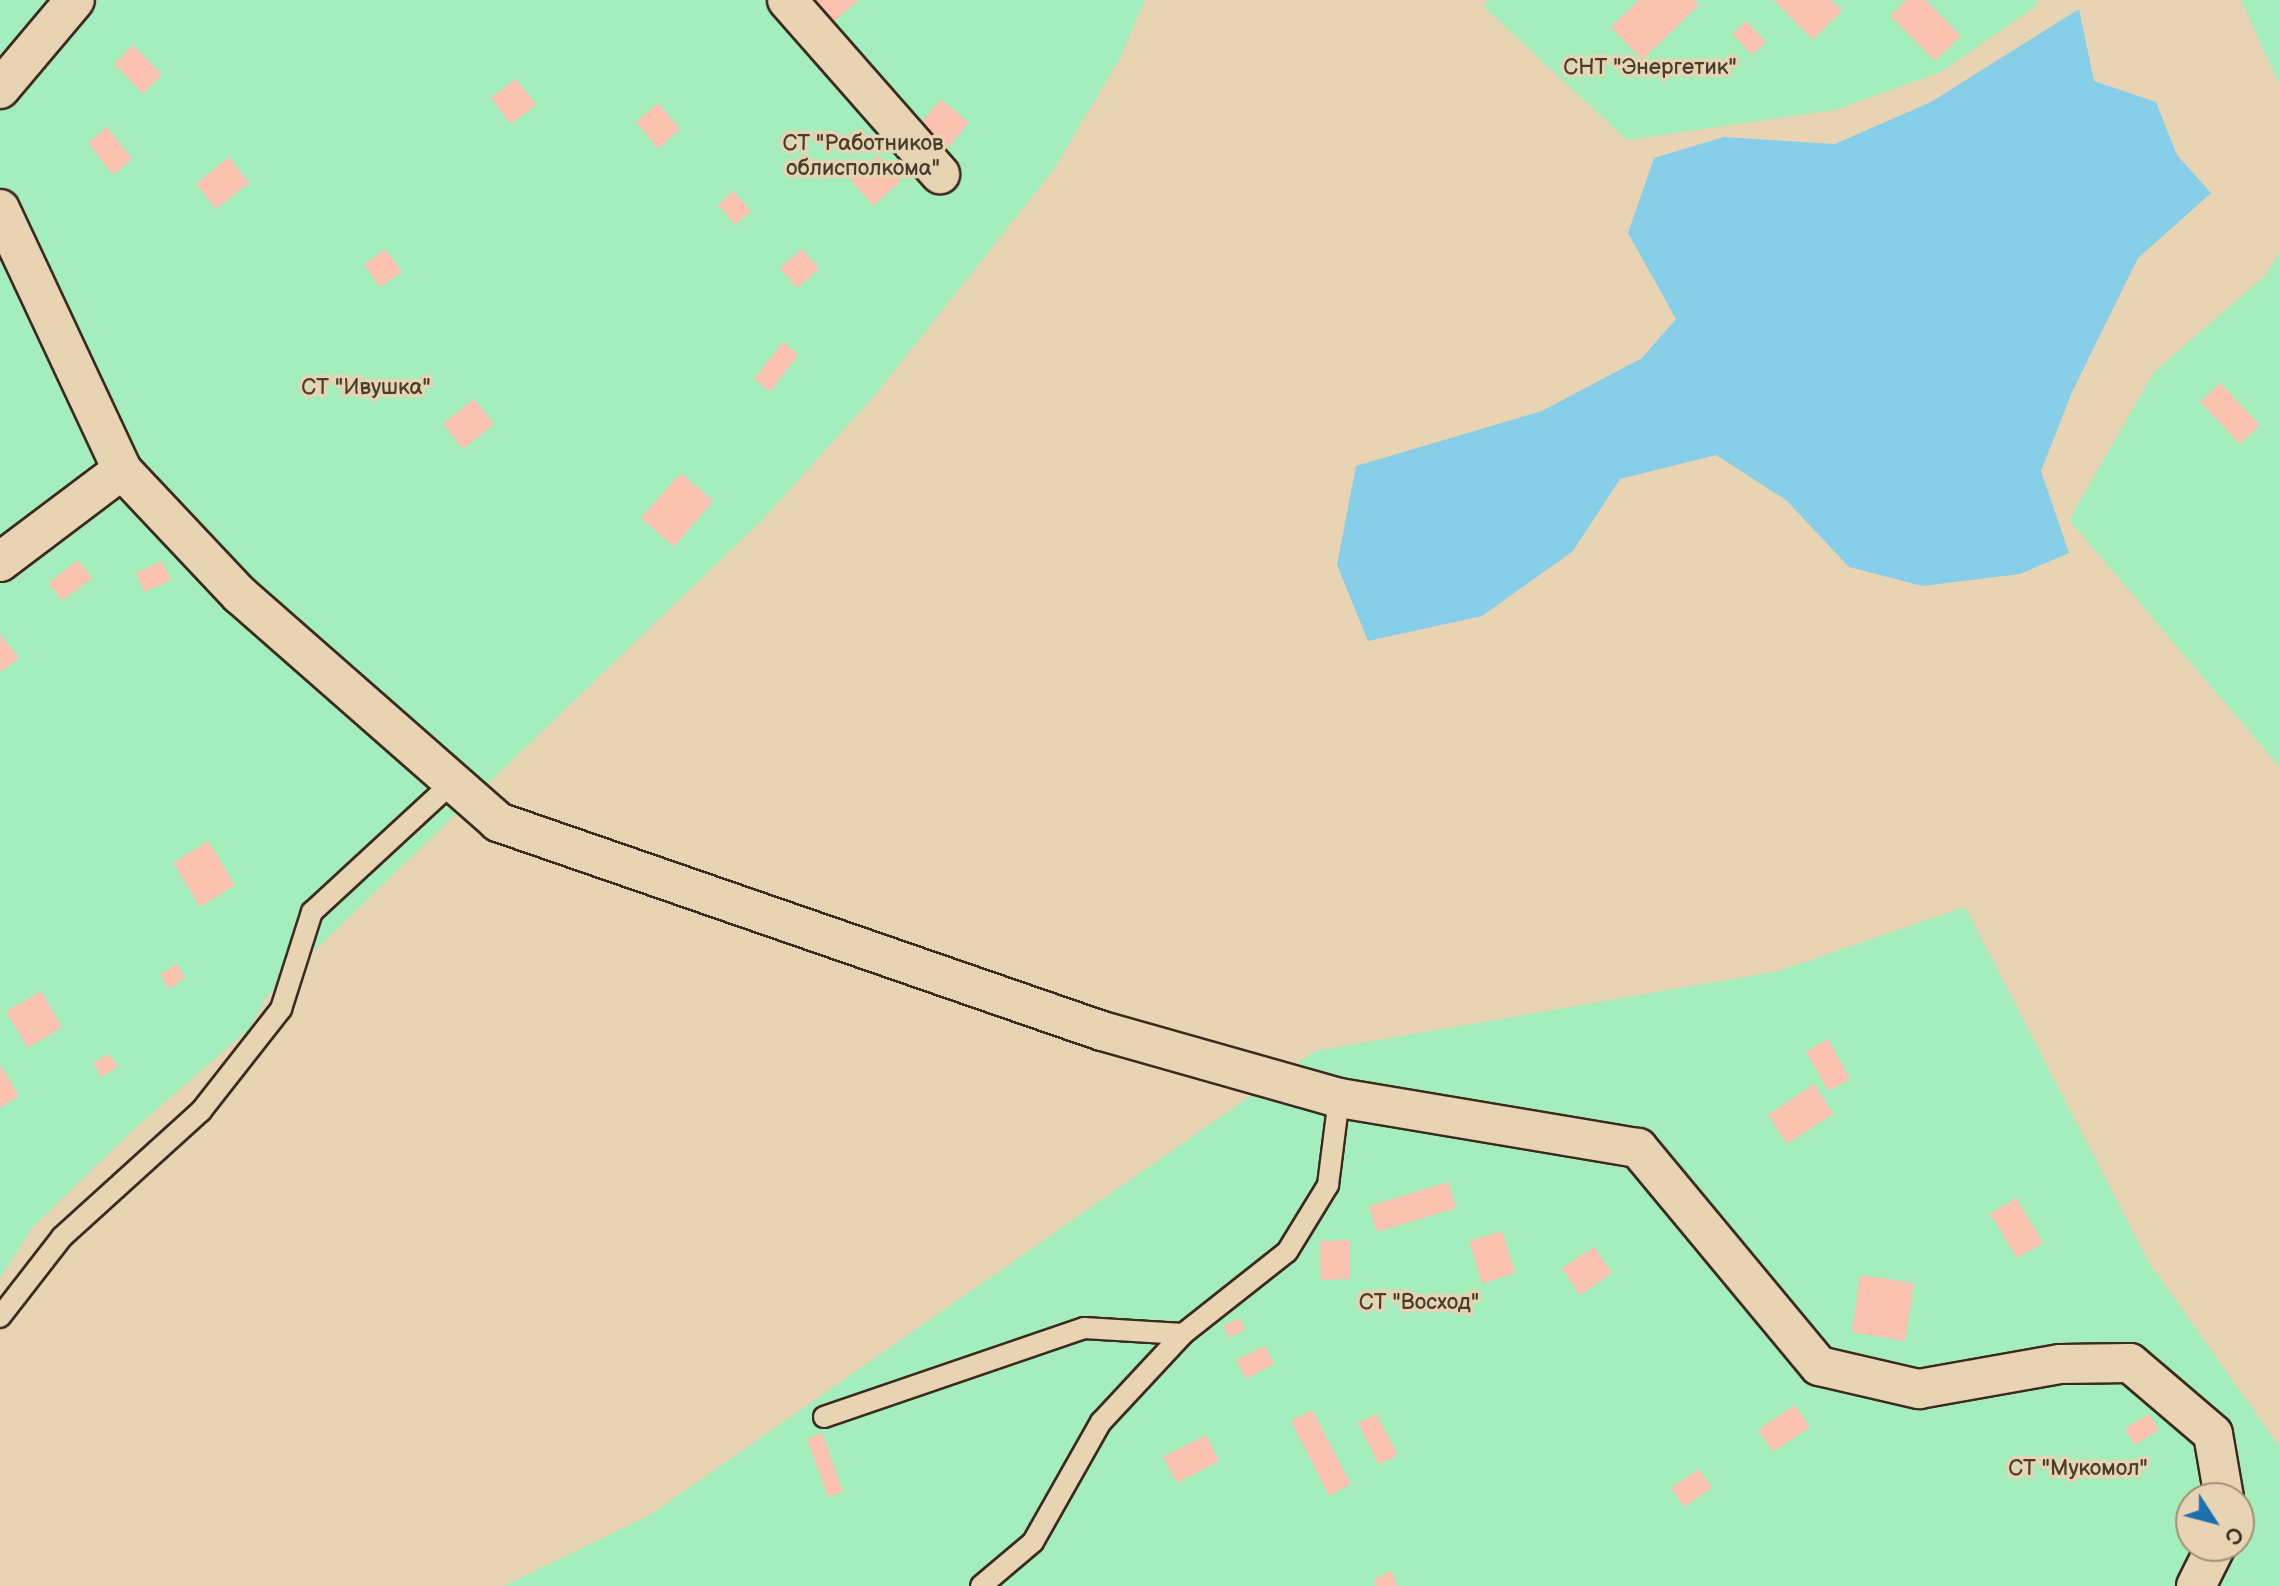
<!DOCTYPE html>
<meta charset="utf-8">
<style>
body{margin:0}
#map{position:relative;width:2279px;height:1586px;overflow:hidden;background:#e8d4b2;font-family:"Balsamiq Sans",sans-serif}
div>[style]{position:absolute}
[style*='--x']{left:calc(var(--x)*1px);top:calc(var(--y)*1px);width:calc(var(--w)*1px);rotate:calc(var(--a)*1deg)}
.green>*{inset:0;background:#a4edbc}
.water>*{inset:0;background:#87cee8}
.building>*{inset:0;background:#fac1af}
.roads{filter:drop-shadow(2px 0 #3b2a1e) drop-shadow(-2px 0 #3b2a1e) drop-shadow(0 2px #3b2a1e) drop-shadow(0 -2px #3b2a1e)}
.service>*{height:20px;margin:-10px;padding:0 10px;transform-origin:10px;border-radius:10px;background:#e8d4b2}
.minor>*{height:38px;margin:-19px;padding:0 19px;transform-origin:19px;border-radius:19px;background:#e8d4b2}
span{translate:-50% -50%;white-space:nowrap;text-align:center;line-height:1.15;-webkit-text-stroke:7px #e8d4b2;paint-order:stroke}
.park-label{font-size:22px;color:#463e2e}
.north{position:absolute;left:2175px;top:1482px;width:80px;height:80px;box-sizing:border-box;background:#e8d4b2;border:2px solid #a39077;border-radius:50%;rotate:126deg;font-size:22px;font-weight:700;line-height:32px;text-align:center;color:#3b2a1e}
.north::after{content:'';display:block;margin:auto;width:28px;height:36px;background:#1f6fb2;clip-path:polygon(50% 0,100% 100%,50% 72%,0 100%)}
</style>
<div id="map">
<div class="green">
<i style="clip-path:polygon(0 0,1145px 0,1120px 58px,1054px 169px,876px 394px,762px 520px,266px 997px,250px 1028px,132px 1131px,33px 1227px,0 1278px)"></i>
<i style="clip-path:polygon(1488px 0,2037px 0,2035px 7px,1941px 72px,1835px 110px,1627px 140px,1483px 6px)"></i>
<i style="clip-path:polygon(2241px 0,2279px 0,2279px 84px)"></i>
<i style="clip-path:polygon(2279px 252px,2279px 766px,2069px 520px,2154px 372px,2267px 274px)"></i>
<i style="clip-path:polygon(evenodd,1965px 907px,2148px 1261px,2279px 1446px,2279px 1586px,504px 1586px,650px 1515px,1315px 1051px,1779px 971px,1965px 907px,2191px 1498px,2239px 1498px,2239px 1546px,2191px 1546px,2191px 1498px)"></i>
</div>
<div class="water">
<i style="clip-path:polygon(2079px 9px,2094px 81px,2156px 102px,2177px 155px,2211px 193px,2138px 258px,2072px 392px,2041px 471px,2069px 553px,2020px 574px,1922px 586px,1849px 567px,1786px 500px,1716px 455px,1620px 479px,1573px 551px,1482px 616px,1368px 641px,1337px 565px,1356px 466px,1542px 411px,1642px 358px,1676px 319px,1628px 233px,1654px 158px,1724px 137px,1835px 144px,1931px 102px)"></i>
</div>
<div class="building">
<i style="clip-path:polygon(796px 0,859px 0,823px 31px)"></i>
<i style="clip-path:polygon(1639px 0,1694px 0,1699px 5px,1642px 60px,1611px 27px)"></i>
<i style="clip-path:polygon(1774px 0,1831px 0,1842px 11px,1813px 40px)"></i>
<i style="clip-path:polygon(1906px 0,1926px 0,1961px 36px,1935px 61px,1890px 16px)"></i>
<i style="clip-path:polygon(1746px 21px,1766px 42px,1752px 55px,1732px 34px)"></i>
<i style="clip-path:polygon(133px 45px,162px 75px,143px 94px,114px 64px)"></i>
<i style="clip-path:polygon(516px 79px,536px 105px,511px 124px,491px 98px)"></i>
<i style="clip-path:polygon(941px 99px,969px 123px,947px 149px,919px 125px)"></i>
<i style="clip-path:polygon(658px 103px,680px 129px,658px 149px,636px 122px)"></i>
<i style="clip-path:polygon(107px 127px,132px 159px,113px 175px,88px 143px)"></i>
<i style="clip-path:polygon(878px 155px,901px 181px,873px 206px,850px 179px)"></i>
<i style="clip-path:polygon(229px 157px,249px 183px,216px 209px,196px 184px)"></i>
<i style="clip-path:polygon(733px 191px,751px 211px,735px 225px,718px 205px)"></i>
<i style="clip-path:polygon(385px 249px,402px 272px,380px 287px,364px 265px)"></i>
<i style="clip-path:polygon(802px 249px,819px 269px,797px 288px,780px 268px)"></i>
<i style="clip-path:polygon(783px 342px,798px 355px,770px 392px,754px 379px)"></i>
<i style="clip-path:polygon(2220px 383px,2260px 425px,2240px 444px,2200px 402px)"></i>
<i style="clip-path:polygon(474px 399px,494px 424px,463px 449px,443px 424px)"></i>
<i style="clip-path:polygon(681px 473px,713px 501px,674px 547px,641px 518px)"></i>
<i style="clip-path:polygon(78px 560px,92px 578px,62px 601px,48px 583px)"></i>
<i style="clip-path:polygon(162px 561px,171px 580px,144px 592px,136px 573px)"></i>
<i style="clip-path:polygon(0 634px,19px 658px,0 672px)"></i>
<i style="clip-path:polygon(208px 841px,235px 885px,200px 907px,173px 863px)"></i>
<i style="clip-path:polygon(177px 964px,185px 978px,169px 989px,160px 974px)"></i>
<i style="clip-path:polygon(41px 991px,62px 1027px,28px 1048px,6px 1012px)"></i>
<i style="clip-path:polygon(1828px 1039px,1850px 1079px,1828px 1091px,1806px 1052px)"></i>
<i style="clip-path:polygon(109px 1054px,118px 1067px,101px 1077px,93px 1063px)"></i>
<i style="clip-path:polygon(0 1065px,19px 1096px,0 1108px)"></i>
<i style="clip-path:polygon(1814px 1084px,1833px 1114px,1787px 1144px,1768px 1115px)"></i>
<i style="clip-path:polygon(1448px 1182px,1456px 1208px,1377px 1232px,1369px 1206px)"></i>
<i style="clip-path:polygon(2016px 1198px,2043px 1243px,2017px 1258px,1990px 1214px)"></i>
<i style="clip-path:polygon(1502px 1231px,1515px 1273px,1482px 1284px,1469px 1241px)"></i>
<i style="clip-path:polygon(1350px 1240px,1350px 1279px,1321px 1280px,1320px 1241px)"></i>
<i style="clip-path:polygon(1594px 1247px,1612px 1273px,1580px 1295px,1562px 1268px)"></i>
<i style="clip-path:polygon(1860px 1275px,1914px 1283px,1905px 1341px,1852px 1332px)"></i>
<i style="clip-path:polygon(1239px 1318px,1245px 1329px,1229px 1338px,1223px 1326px)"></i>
<i style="clip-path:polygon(1265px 1346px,1274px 1364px,1246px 1379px,1236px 1360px)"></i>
<i style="clip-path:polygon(1795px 1405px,1810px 1427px,1773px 1452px,1758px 1430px)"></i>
<i style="clip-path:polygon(1312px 1410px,1351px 1484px,1329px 1496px,1291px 1421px)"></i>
<i style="clip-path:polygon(1376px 1414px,1398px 1455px,1379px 1465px,1358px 1423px)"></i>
<i style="clip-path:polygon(2149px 1414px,2159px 1430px,2135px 1445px,2125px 1428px)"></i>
<i style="clip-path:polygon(822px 1433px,843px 1492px,828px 1497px,807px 1439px)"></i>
<i style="clip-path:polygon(1206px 1435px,1219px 1461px,1177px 1483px,1163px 1457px)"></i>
<i style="clip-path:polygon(1699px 1469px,1712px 1488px,1684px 1507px,1671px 1488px)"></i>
<i style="clip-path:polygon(1391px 1571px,1398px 1586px,1376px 1586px,1373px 1580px)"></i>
</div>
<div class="roads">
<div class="service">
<i style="--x:0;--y:1317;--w:101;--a:-52.2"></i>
<i style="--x:62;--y:1237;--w:188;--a:-42.2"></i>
<i style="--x:201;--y:1111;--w:130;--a:-51.9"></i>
<i style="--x:281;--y:1009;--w:102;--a:-72.3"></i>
<i style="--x:312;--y:912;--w:192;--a:-42.7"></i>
<i style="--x:824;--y:1417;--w:275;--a:-18.9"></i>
<i style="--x:1084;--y:1328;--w:99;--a:3.5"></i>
<i style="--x:1183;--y:1334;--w:132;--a:-38.3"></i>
<i style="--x:1287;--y:1252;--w:79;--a:-58.5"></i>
<i style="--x:1328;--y:1185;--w:88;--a:-82.8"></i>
<i style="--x:981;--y:1586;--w:68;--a:-40.2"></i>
<i style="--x:1033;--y:1542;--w:138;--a:-60.5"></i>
<i style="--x:1101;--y:1422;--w:120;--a:-47"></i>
</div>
<div class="minor">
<i style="--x:787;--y:0;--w:232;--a:48.7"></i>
<i style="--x:0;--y:89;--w:116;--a:-49.9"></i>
<i style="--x:0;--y:209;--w:288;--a:64.9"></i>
<i style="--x:122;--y:470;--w:172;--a:46.7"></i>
<i style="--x:240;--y:595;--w:344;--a:41.3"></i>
<i style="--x:498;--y:822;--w:639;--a:19.09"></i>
<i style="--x:1102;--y:1031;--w:246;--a:15.8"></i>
<i style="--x:1339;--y:1098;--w:303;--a:9.5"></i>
<i style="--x:1638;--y:1148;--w:283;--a:50.3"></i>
<i style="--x:1819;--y:1366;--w:103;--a:13"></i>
<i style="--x:1919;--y:1389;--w:143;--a:-10.1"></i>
<i style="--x:2060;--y:1364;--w:70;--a:-0.8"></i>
<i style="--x:2130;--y:1363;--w:109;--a:40.5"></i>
<i style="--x:2213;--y:1434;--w:65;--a:80.2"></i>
<i style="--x:0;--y:562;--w:153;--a:-37"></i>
<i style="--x:2196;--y:1586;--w:45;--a:-63.4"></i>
</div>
</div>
<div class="park-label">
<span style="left:1650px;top:68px">СНТ "Энергетик"</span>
<span style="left:863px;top:156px">СТ "Работников<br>облисполкома"</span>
<span style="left:366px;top:388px">СТ "Ивушка"</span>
<span style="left:1419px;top:1303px">СТ "Восход"</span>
<span style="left:2078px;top:1469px">СТ "Мукомол"</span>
</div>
<div class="north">С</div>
</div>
